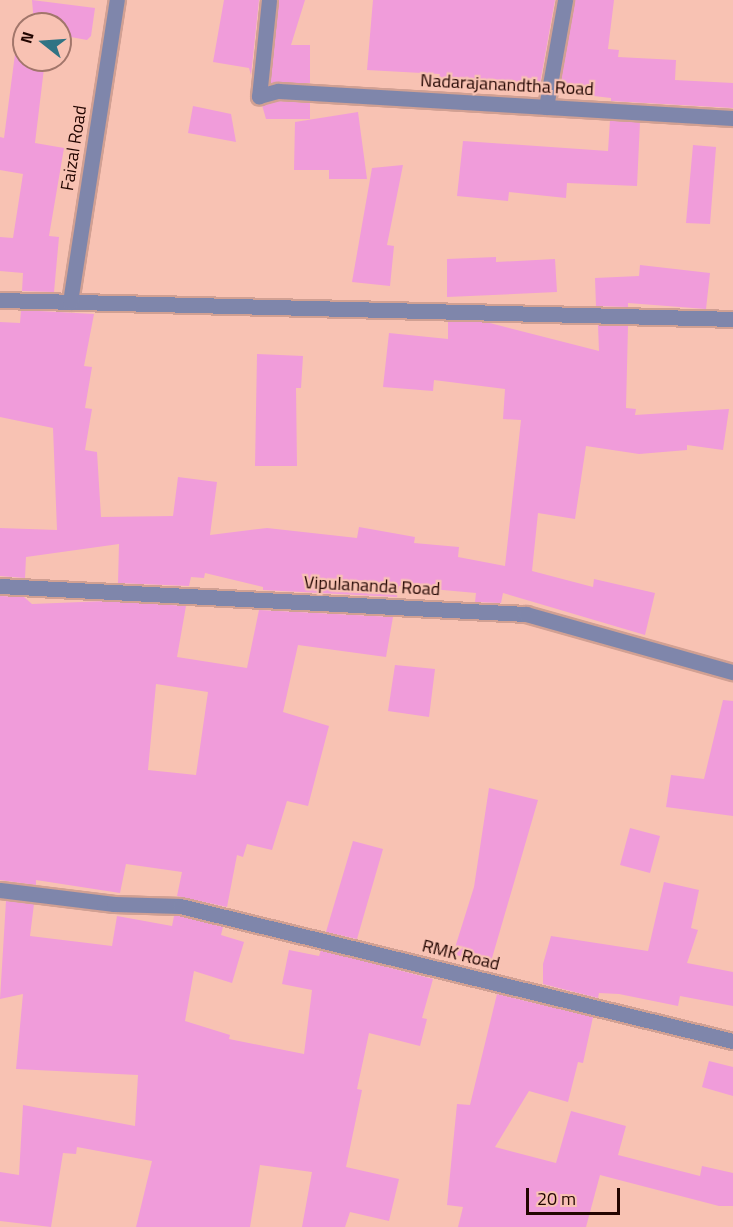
<!DOCTYPE html>
<style>
body{margin:0}
#map{position:relative;width:733px;height:1227px;overflow:hidden;background:#f8c2b3;font-family:"Titillium Web",sans-serif}
div>[style]{position:absolute}
[style*='--x']{left:calc(var(--x)*1px);top:calc(var(--y)*1px);width:calc(var(--w)*1px);rotate:calc(var(--a)*1deg)}
.building>*{inset:0;background:#f09cda}
.roads{filter:drop-shadow(2px 0 #d1a093) drop-shadow(-2px 0 #d1a093) drop-shadow(0 2px #d1a093) drop-shadow(0 -2px #d1a093)}
.minor>*{height:15px;margin:-7.5px;padding:0 7.5px;transform-origin:7.5px;border-radius:7.5px;background:#7f86ab}
span{translate:-50% -50%;white-space:nowrap;text-align:center;line-height:1.15;-webkit-text-stroke:4.5px #f8c2b3;paint-order:stroke}
.street-label{font-size:18px;color:#220500}
.north{position:absolute;left:12px;top:12px;width:60px;height:60px;box-sizing:border-box;background:#f8c2b3;border:2px solid #a2766b;border-radius:50%;rotate:287deg;font-size:16px;font-weight:700;line-height:24px;text-align:center;color:#220500}
.north::after{content:'';display:block;margin:auto;width:21px;height:27px;background:#307384;clip-path:polygon(50% 0,100% 100%,50% 72%,0 100%)}
.scale{position:absolute;left:526px;top:1188px;width:94px;height:27px;box-sizing:border-box;border:3px solid #220500;border-top:0;padding-left:8px;font-size:18px;line-height:21px;white-space:nowrap;color:#220500;-webkit-text-stroke:4px #f8c2b3;paint-order:stroke}
</style>
<div id="map">
<div class="building">
<i style="clip-path:polygon(32px 0,95px 8px,91px 36px,87px 40px,60px 35px,60px 24px,34px 24px)"></i>
<i style="clip-path:polygon(224px 0,259px 0,251px 75px,249px 68px,213px 62px)"></i>
<i style="clip-path:polygon(279px 0,305px 0,291px 45px,310px 45px,310px 83px,270px 83px)"></i>
<i style="clip-path:polygon(373px 0,555px 0,539px 89px,532px 88px,531px 93px,439px 77px,440px 74px,367px 70px)"></i>
<i style="clip-path:polygon(575px 0,614px 0,608px 49px,619px 50px,618px 57px,676px 60px,675px 80px,733px 83px,733px 108px,611px 101px,611px 98px,559px 92px)"></i>
<i style="clip-path:polygon(24px 36px,24px 60px,45px 60px,35px 143px,64px 148px,49px 236px,59px 237px,54px 292px,22px 291px,23px 273px,0 271px,0 237px,13px 238px,23px 174px,0 170px,0 137px,4px 138px,17px 39px)"></i>
<i style="clip-path:polygon(279px 101px,310px 103px,310px 119px,266px 119px,262px 105px)"></i>
<i style="clip-path:polygon(193px 106px,231px 114px,236px 142px,188px 133px)"></i>
<i style="clip-path:polygon(358px 112px,367px 179px,329px 179px,329px 170px,294px 170px,295px 122px)"></i>
<i style="clip-path:polygon(610px 120px,640px 122px,637px 186px,567px 183px,566px 198px,509px 192px,508px 201px,457px 196px,463px 141px,608px 151px)"></i>
<i style="clip-path:polygon(693px 145px,716px 147px,710px 224px,686px 223px)"></i>
<i style="clip-path:polygon(403px 165px,387px 245px,394px 246px,390px 286px,352px 282px,372px 168px)"></i>
<i style="clip-path:polygon(496px 257px,496px 262px,555px 259px,557px 292px,447px 297px,447px 259px)"></i>
<i style="clip-path:polygon(640px 265px,710px 273px,706px 309px,628px 303px,628px 307px,596px 306px,595px 278px,639px 276px)"></i>
<i style="clip-path:polygon(21px 310px,94px 314px,84px 366px,92px 367px,85px 408px,92px 409px,85px 450px,97px 452px,101px 517px,173px 516px,178px 477px,217px 482px,210px 535px,267px 528px,357px 538px,359px 527px,415px 537px,414px 543px,459px 547px,458px 557px,505px 566px,521px 420px,503px 419px,505px 389px,434px 380px,433px 391px,383px 387px,389px 333px,448px 339px,448px 321px,486px 322px,599px 351px,598px 325px,628px 326px,626px 408px,636px 409px,635px 415px,729px 409px,723px 450px,687px 445px,687px 450px,639px 454px,586px 446px,575px 519px,538px 513px,532px 571px,593px 587px,594px 579px,655px 593px,645px 635px,503px 593px,501px 603px,475px 602px,476px 593px,399px 586px,397px 597px,263px 590px,263px 587px,205px 573px,204px 578px,191px 577px,189px 586px,118px 583px,119px 544px,26px 557px,25px 578px,0 576px,0 528px,57px 530px,53px 428px,0 417px,0 322px,20px 323px)"></i>
<i style="clip-path:polygon(257px 354px,303px 356px,301px 388px,296px 388px,297px 466px,255px 466px)"></i>
<i style="clip-path:polygon(evenodd,0 596px,24px 597px,32px 604px,107px 601px,186px 606px,177px 657px,247px 668px,259px 610px,393px 617px,386px 657px,298px 645px,283px 712px,329px 726px,308px 806px,287px 801px,272px 850px,247px 844px,243px 857px,237px 855px,227px 907px,177px 896px,182px 872px,126px 864px,120px 893px,36px 880px,36px 885px,0 880px,0 596px,156px 684px,208px 692px,196px 775px,148px 770px,156px 684px)"></i>
<i style="clip-path:polygon(395px 665px,435px 669px,429px 717px,388px 711px)"></i>
<i style="clip-path:polygon(723px 700px,733px 701px,733px 816px,666px 807px,671px 775px,704px 779px)"></i>
<i style="clip-path:polygon(489px 788px,538px 800px,490px 965px,453px 954px,474px 887px)"></i>
<i style="clip-path:polygon(630px 828px,660px 836px,650px 873px,620px 865px)"></i>
<i style="clip-path:polygon(353px 841px,383px 849px,357px 939px,326px 932px)"></i>
<i style="clip-path:polygon(664px 882px,699px 890px,691px 928px,698px 930px,687px 963px,733px 972px,733px 1006px,680px 996px,678px 1006px,619px 994px,599px 993px,598px 998px,543px 984px,543px 964px,551px 936px,648px 951px)"></i>
<i style="clip-path:polygon(6px 901px,34px 904px,30px 936px,112px 946px,117px 916px,172px 926px,174px 916px,179px 916px,223px 927px,221px 935px,244px 942px,232px 983px,194px 971px,185px 1021px,230px 1035px,229px 1039px,304px 1054px,312px 990px,282px 984px,289px 950px,319px 956px,321px 950px,433px 979px,422px 1018px,427px 1019px,420px 1046px,369px 1033px,357px 1089px,362px 1090px,346px 1167px,399px 1179px,389px 1221px,350px 1212px,345px 1227px,302px 1227px,312px 1172px,260px 1165px,250px 1227px,136px 1227px,152px 1161px,77px 1147px,76px 1154px,63px 1153px,51px 1227px,0 1221px,0 1172px,19px 1175px,23px 1105px,135px 1126px,138px 1075px,16px 1069px,23px 994px,0 999px)"></i>
<i style="clip-path:polygon(497px 994px,593px 1017px,583px 1063px,578px 1062px,568px 1102px,529px 1091px,495px 1147px,556px 1163px,571px 1111px,626px 1126px,618px 1155px,700px 1176px,702px 1166px,733px 1173px,733px 1206px,719px 1206px,600px 1175px,586px 1227px,458px 1227px,463px 1207px,447px 1205px,457px 1104px,470px 1105px)"></i>
<i style="clip-path:polygon(709px 1061px,733px 1067px,733px 1096px,702px 1087px)"></i>
</div>
<div class="roads">
<div class="minor">
<i style="--x:269;--y:0;--w:97;--a:95.9"></i>
<i style="--x:259;--y:96;--w:20;--a:-15"></i>
<i style="--x:278;--y:91;--w:456;--a:3.4"></i>
<i style="--x:546;--y:107;--w:109;--a:-79.9"></i>
<i style="--x:0;--y:300;--w:733;--a:1.48"></i>
<i style="--x:70;--y:302;--w:306;--a:-81.2"></i>
<i style="--x:0;--y:586;--w:527;--a:3.05"></i>
<i style="--x:526;--y:614;--w:215;--a:15.7"></i>
<i style="--x:0;--y:890;--w:115;--a:7"></i>
<i style="--x:114;--y:904;--w:66;--a:1.7"></i>
<i style="--x:180;--y:906;--w:569;--a:13.72"></i>
</div>
</div>
<div class="street-label">
<span style="left:507px;top:85px;rotate:3deg">Nadarajanandtha Road</span>
<span style="left:74px;top:148px;rotate:-81deg">Faizal Road</span>
<span style="left:372px;top:586px;rotate:3deg">Vipulananda Road</span>
<span style="left:461px;top:955px;rotate:14deg">RMK Road</span>
</div>
<div class="north">N</div>
<div class="scale">20 m</div>
</div>
